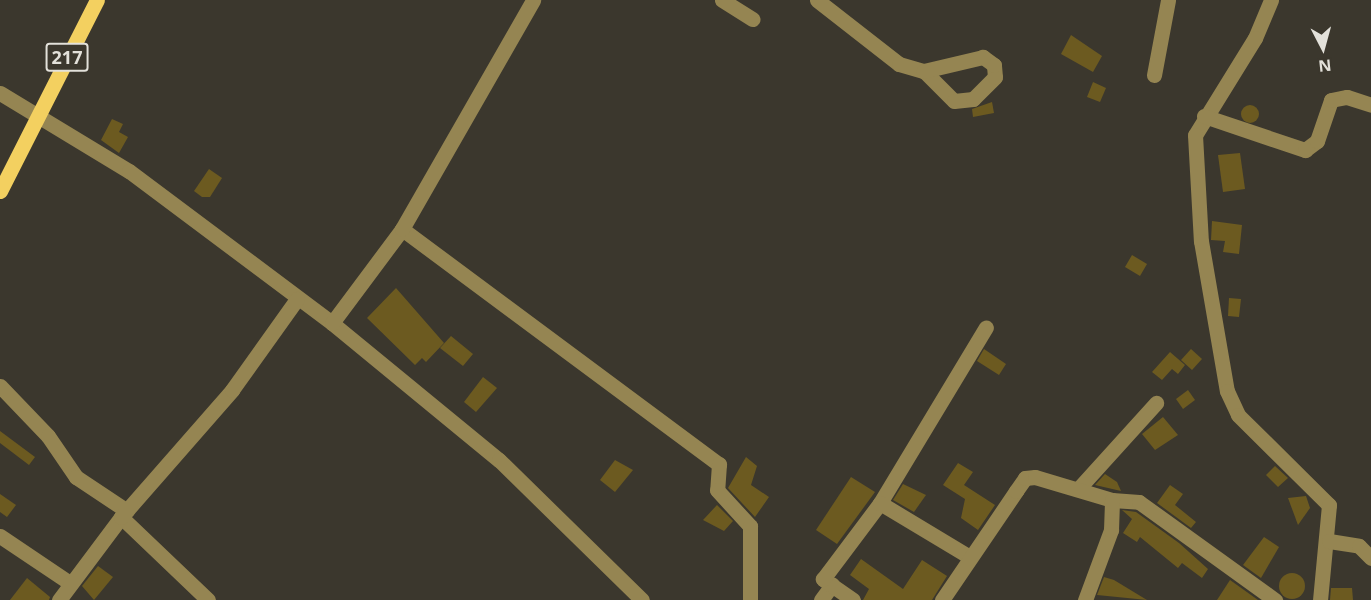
<!DOCTYPE html>
<style>
body{margin:0}
#map{position:relative;width:1371px;height:600px;overflow:hidden;background:#3b372d;font-family:"Noto Sans",sans-serif}
div>[style]{position:absolute}
[style*='--x']{left:calc(var(--x)*1px);top:calc(var(--y)*1px);width:calc(var(--w)*1px);rotate:calc(var(--a)*1deg)}
.building>*{inset:0;background:#6c5a20}
.round{border-radius:50%}
.minor>*{height:15px;margin:-7.5px;padding:0 7.5px;transform-origin:7.5px;border-radius:7.5px;background:#958552}
.major>*{height:15px;margin:-7.5px;padding:0 7.5px;transform-origin:7.5px;border-radius:7.5px;background:#f3d060}
span{translate:-50% -50%;white-space:nowrap;text-align:center;line-height:1.15;-webkit-text-stroke:5px #3b372d;paint-order:stroke}
.shield-label span{padding:2px 4px;background:#3b372d;border:2px solid;border-radius:4px;-webkit-text-stroke-width:0}
.shield-label{font-size:18px;color:#e3e1da;font-weight:700}
.north{position:absolute;left:1293px;top:18px;width:60px;height:60px;-webkit-text-stroke:4px #3b372d;paint-order:stroke;rotate:174deg;font-size:16px;font-weight:700;line-height:24px;text-align:center;color:#e3e1da}
.north::after{content:'';display:block;margin:auto;width:21px;height:27px;background:#e3e1da;clip-path:polygon(50% 0,100% 100%,50% 72%,0 100%)}
</style>
<div id="map">
<div class="building">
<i style="clip-path:polygon(1071px 35px,1102px 56px,1093px 72px,1061px 54px)"></i>
<i style="clip-path:polygon(1093px 82px,1106px 88px,1100px 102px,1087px 97px)"></i>
<i style="clip-path:polygon(992px 102px,994px 113px,973px 117px,972px 109px)"></i>
<i class="round" style="left:1241px;top:105px;width:18px;height:18px"></i>
<i style="clip-path:polygon(112px 119px,123px 124px,119px 132px,128px 137px,119px 153px,101px 140px)"></i>
<i style="clip-path:polygon(1240px 153px,1245px 189px,1223px 192px,1218px 155px)"></i>
<i style="clip-path:polygon(209px 169px,222px 178px,210px 197px,202px 197px,194px 191px)"></i>
<i style="clip-path:polygon(1212px 221px,1242px 225px,1239px 254px,1223px 252px,1225px 241px,1211px 240px)"></i>
<i style="clip-path:polygon(1132px 255px,1147px 264px,1140px 276px,1125px 267px)"></i>
<i style="clip-path:polygon(396px 288px,444px 343px,426px 362px,422px 358px,415px 365px,367px 318px)"></i>
<i style="clip-path:polygon(1229px 298px,1241px 299px,1239px 317px,1228px 316px)"></i>
<i style="clip-path:polygon(451px 336px,473px 354px,463px 366px,440px 348px)"></i>
<i style="clip-path:polygon(984px 349px,1006px 364px,999px 375px,977px 361px)"></i>
<i style="clip-path:polygon(1191px 349px,1202px 359px,1192px 370px,1181px 360px)"></i>
<i style="clip-path:polygon(1170px 352px,1185px 365px,1178px 374px,1172px 369px,1162px 380px,1152px 372px)"></i>
<i style="clip-path:polygon(483px 377px,497px 388px,476px 412px,464px 402px)"></i>
<i style="clip-path:polygon(1188px 390px,1195px 400px,1183px 409px,1176px 399px)"></i>
<i style="clip-path:polygon(1163px 417px,1178px 435px,1155px 450px,1142px 434px)"></i>
<i style="clip-path:polygon(0 431px,35px 457px,29px 465px,0 443px)"></i>
<i style="clip-path:polygon(746px 457px,757px 466px,751px 485px,769px 497px,755px 517px,728px 488px)"></i>
<i style="clip-path:polygon(615px 460px,633px 470px,615px 492px,600px 480px)"></i>
<i style="clip-path:polygon(958px 463px,973px 472px,964px 485px,995px 505px,978px 530px,961px 518px,965px 499px,943px 485px)"></i>
<i style="clip-path:polygon(1275px 466px,1288px 478px,1278px 487px,1266px 475px)"></i>
<i style="clip-path:polygon(1105px 474px,1117px 482px,1121px 491px,1095px 485px)"></i>
<i style="clip-path:polygon(851px 477px,875px 492px,837px 544px,816px 530px)"></i>
<i style="clip-path:polygon(903px 484px,926px 495px,914px 512px,893px 500px)"></i>
<i style="clip-path:polygon(1170px 485px,1183px 494px,1175px 505px,1196px 522px,1191px 528px,1157px 503px)"></i>
<i style="clip-path:polygon(0 494px,16px 505px,7px 517px,0 512px)"></i>
<i style="clip-path:polygon(1306px 496px,1310px 508px,1298px 525px,1288px 498px)"></i>
<i style="clip-path:polygon(717px 505px,733px 521px,724px 531px,703px 520px)"></i>
<i style="clip-path:polygon(1122px 510px,1136px 512px,1179px 543px,1208px 569px,1202px 578px,1182px 563px,1178px 568px,1140px 537px,1137px 542px,1123px 533px,1132px 519px)"></i>
<i style="clip-path:polygon(1264px 537px,1279px 547px,1261px 578px,1243px 565px)"></i>
<i style="clip-path:polygon(861px 559px,903px 589px,922px 560px,947px 576px,932px 600px,863px 600px,869px 589px,850px 575px)"></i>
<i style="clip-path:polygon(98px 566px,113px 577px,94px 600px,82px 586px)"></i>
<i class="round" style="left:1279px;top:573px;width:26px;height:26px"></i>
<i style="clip-path:polygon(1104px 577px,1114px 580px,1147px 600px,1097px 595px)"></i>
<i style="clip-path:polygon(27px 578px,50px 597px,49px 600px,10px 600px)"></i>
<i style="clip-path:polygon(1230px 580px,1258px 600px,1217px 600px)"></i>
<i style="clip-path:polygon(1331px 588px,1352px 588px,1353px 600px,1330px 600px)"></i>
</div>
<div class="minor">
<i style="--x:722;--y:0;--w:36;--a:32"></i>
<i style="--x:817;--y:0;--w:104;--a:38"></i>
<i style="--x:899;--y:64;--w:26;--a:16"></i>
<i style="--x:924;--y:71;--w:42;--a:45"></i>
<i style="--x:954;--y:101;--w:19;--a:-6"></i>
<i style="--x:973;--y:99;--w:31;--a:-45"></i>
<i style="--x:995;--y:77;--w:12;--a:-95"></i>
<i style="--x:994;--y:65;--w:14;--a:-144"></i>
<i style="--x:983;--y:57;--w:61;--a:166.7"></i>
<i style="--x:1271;--y:0;--w:41;--a:112.8"></i>
<i style="--x:1255;--y:38;--w:114;--a:121.7"></i>
<i style="--x:1195;--y:135;--w:106;--a:86.8"></i>
<i style="--x:1201;--y:241;--w:152;--a:80.2"></i>
<i style="--x:1227;--y:391;--w:26;--a:65"></i>
<i style="--x:1238;--y:415;--w:128;--a:44.7"></i>
<i style="--x:1329;--y:505;--w:95;--a:95.4"></i>
<i style="--x:1154;--y:75;--w:76;--a:-79.4"></i>
<i style="--x:0;--y:93;--w:151;--a:31.2"></i>
<i style="--x:129;--y:171;--w:254;--a:36.8"></i>
<i style="--x:332;--y:323;--w:216;--a:39.4"></i>
<i style="--x:499;--y:460;--w:200;--a:44.4"></i>
<i style="--x:1204;--y:116;--w:107;--a:18.6"></i>
<i style="--x:1305;--y:150;--w:15;--a:-37"></i>
<i style="--x:1317;--y:141;--w:43;--a:-71.1"></i>
<i style="--x:1331;--y:100;--w:16;--a:-11"></i>
<i style="--x:1347;--y:97;--w:25;--a:18"></i>
<i style="--x:402;--y:229;--w:395;--a:36.6"></i>
<i style="--x:719;--y:464;--w:26;--a:94"></i>
<i style="--x:717;--y:490;--w:49;--a:47.5"></i>
<i style="--x:750;--y:526;--w:74;--a:90"></i>
<i style="--x:332;--y:323;--w:117;--a:-53.3"></i>
<i style="--x:402;--y:229;--w:264;--a:-60.2"></i>
<i style="--x:0;--y:386;--w:69;--a:46.2"></i>
<i style="--x:48;--y:436;--w:50;--a:55.7"></i>
<i style="--x:76;--y:477;--w:61;--a:33.7"></i>
<i style="--x:1079;--y:488;--w:115;--a:-47.8"></i>
<i style="--x:880;--y:503;--w:205;--a:-58.9"></i>
<i style="--x:0;--y:536;--w:84;--a:33.9"></i>
<i style="--x:1329;--y:541;--w:30;--a:9"></i>
<i style="--x:1359;--y:546;--w:17;--a:45"></i>
<i style="--x:59;--y:600;--w:104;--a:-53.2"></i>
<i style="--x:208;--y:600;--w:120;--a:-136.3"></i>
<i style="--x:121;--y:517;--w:169;--a:-48.8"></i>
<i style="--x:232;--y:390;--w:112;--a:-54.5"></i>
<i style="--x:821;--y:600;--w:19;--a:-54"></i>
<i style="--x:853;--y:600;--w:37;--a:-145"></i>
<i style="--x:823;--y:579;--w:95;--a:-53.1"></i>
<i style="--x:880;--y:503;--w:105;--a:31"></i>
<i style="--x:942;--y:600;--w:132;--a:-55.8"></i>
<i style="--x:1016;--y:491;--w:16;--a:-55"></i>
<i style="--x:1025;--y:478;--w:10;--a:-6"></i>
<i style="--x:1035;--y:477;--w:80;--a:16.6"></i>
<i style="--x:1112;--y:500;--w:27;--a:4"></i>
<i style="--x:1139;--y:502;--w:168;--a:35.8"></i>
<i style="--x:1085;--y:600;--w:75;--a:-69.6"></i>
<i style="--x:1111;--y:530;--w:30;--a:-88"></i>
</div>
<div class="major">
<i style="--x:0;--y:191;--w:214;--a:-63.1"></i>
</div>
<div class="shield-label">
<span style="left:67px;top:57px">217</span>
</div>
<div class="north">N</div>
</div>
